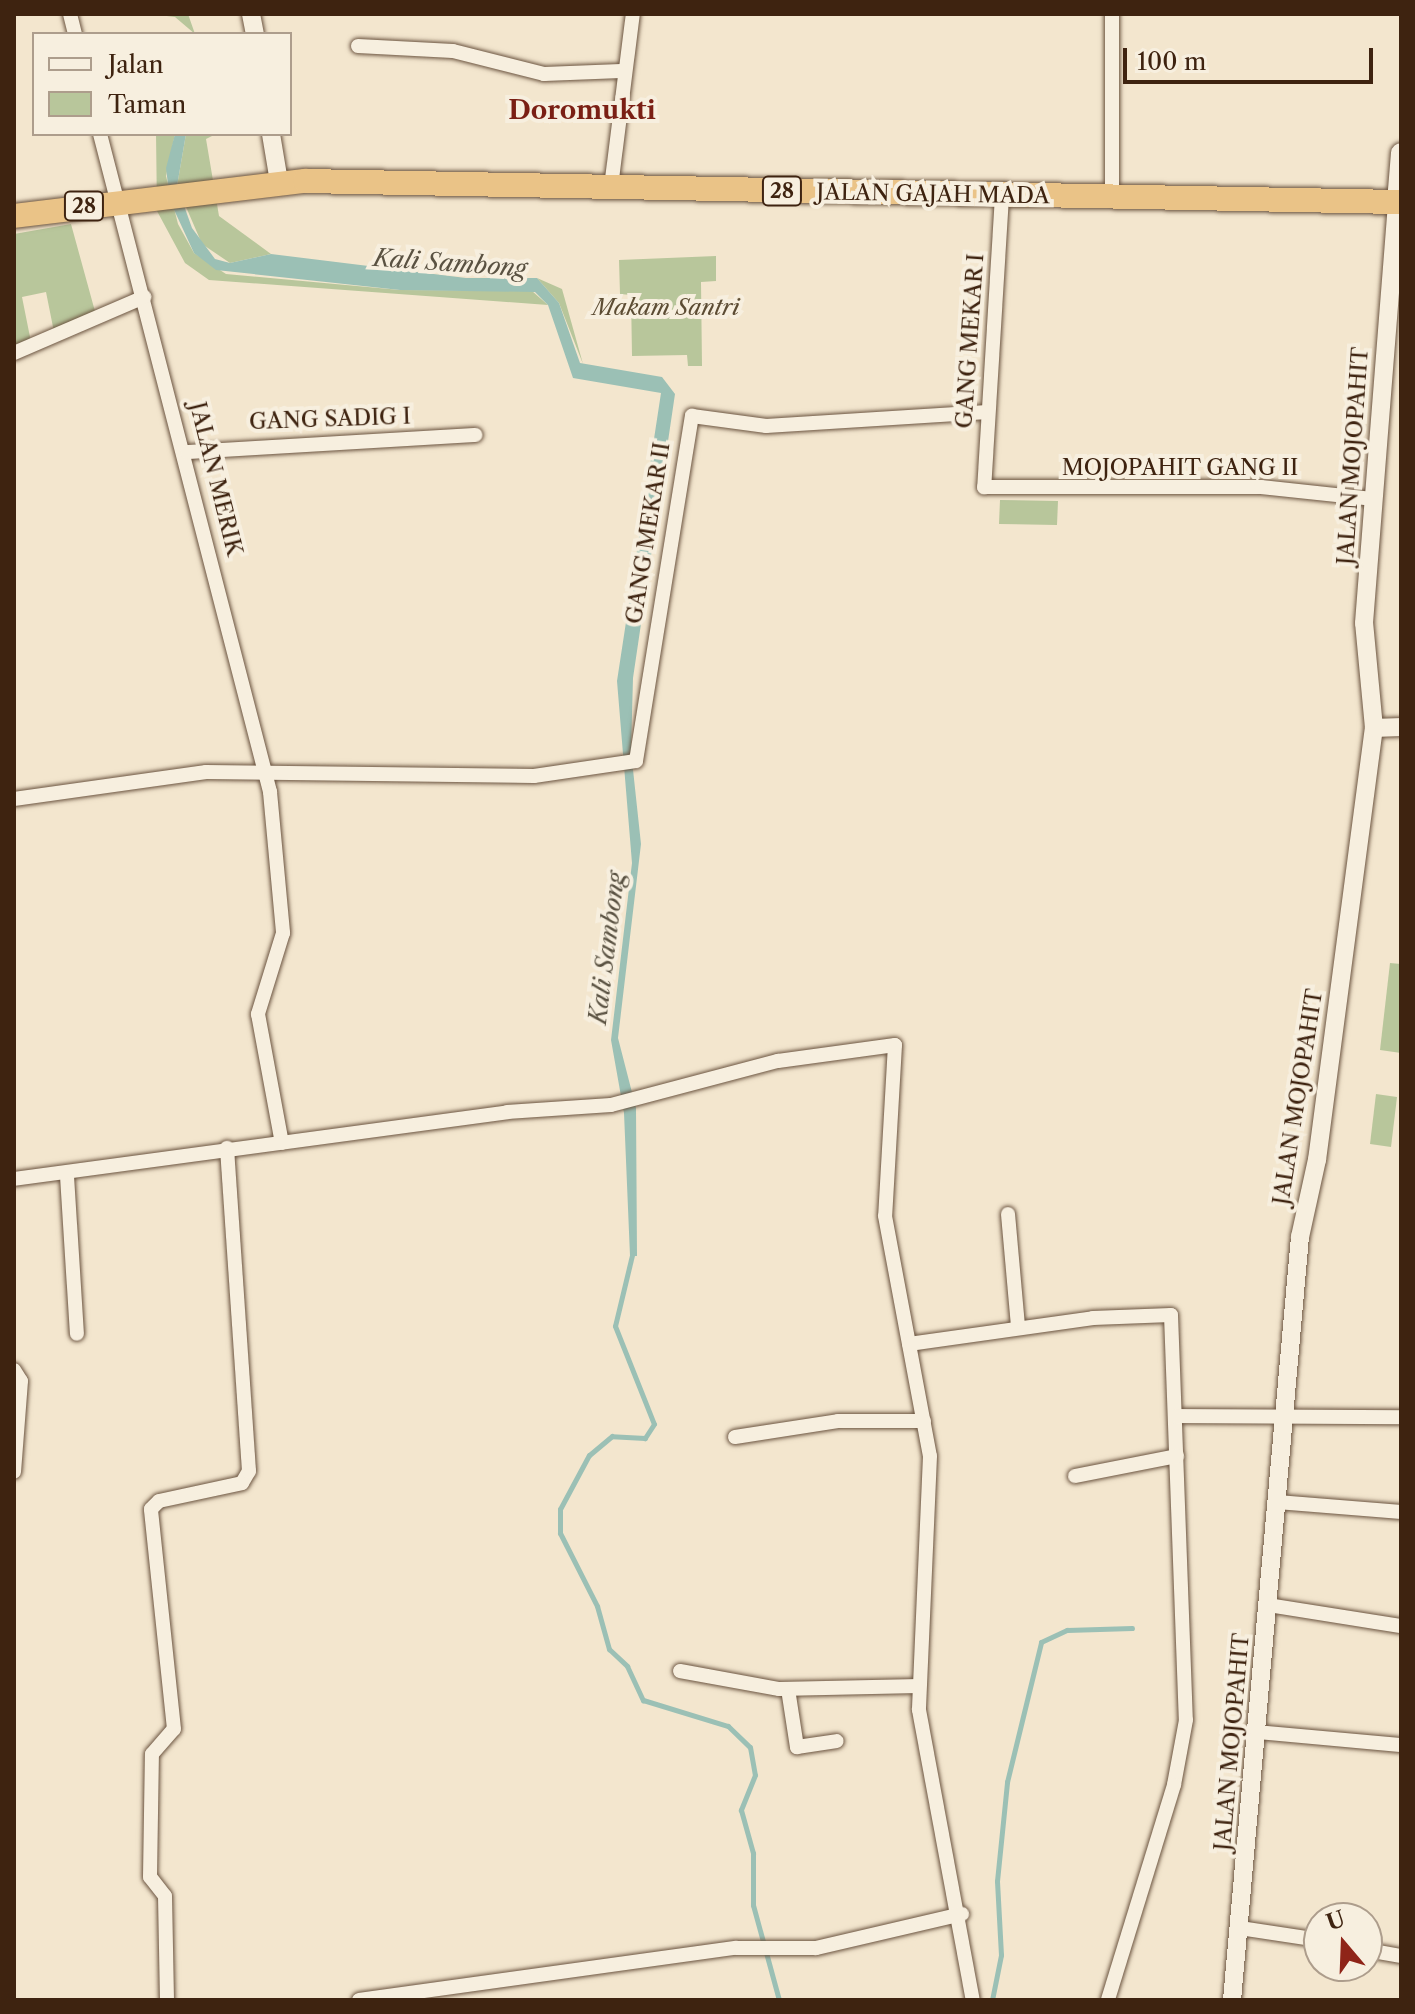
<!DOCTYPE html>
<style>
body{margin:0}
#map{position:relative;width:1415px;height:2014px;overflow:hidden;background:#f3e6ce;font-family:"Libre Caslon Text",serif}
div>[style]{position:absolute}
.green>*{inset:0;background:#b8c69b}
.water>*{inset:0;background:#9bc0b5}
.stream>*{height:5px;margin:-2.5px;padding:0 2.5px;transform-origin:2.5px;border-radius:2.5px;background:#9bc0b5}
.roads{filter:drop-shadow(0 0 2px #6b5440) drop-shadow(0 0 2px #6b5440)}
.minor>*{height:14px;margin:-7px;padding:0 7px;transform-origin:7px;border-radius:7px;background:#f7efdf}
.tertiary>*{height:18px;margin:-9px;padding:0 9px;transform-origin:9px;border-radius:9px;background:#f7efdf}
.secondary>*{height:20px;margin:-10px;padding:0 10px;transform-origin:10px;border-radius:10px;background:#f7efdf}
.trunk>*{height:24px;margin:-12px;padding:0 12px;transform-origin:12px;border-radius:12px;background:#eac387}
span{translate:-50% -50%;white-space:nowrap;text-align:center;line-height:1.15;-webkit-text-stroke:8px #f7efdf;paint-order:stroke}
.shield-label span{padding:2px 6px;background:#f7efdf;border:2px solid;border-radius:6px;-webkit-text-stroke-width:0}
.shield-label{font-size:20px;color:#3e2310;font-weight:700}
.street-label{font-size:22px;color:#3e2310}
.park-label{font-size:22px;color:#5c4c33;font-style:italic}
.water-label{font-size:24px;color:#5a5242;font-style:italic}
.quarter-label{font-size:26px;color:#7a1f14;font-weight:700}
.frame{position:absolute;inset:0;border:16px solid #3e2310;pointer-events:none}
.legend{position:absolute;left:32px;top:32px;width:260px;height:104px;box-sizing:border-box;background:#f7efdf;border:2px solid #ad9d8c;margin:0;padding:10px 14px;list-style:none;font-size:24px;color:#3e2310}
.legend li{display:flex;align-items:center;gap:16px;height:40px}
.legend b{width:40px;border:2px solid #ad9d8c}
.north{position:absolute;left:1303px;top:1902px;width:80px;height:80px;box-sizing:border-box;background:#f7efdf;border:2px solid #ad9d8c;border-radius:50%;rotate:341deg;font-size:22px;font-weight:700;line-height:32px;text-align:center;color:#3e2310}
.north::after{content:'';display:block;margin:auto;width:28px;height:36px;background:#8f2418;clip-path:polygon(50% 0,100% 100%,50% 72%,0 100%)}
.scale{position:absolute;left:1123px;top:48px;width:250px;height:36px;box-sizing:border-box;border:4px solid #3e2310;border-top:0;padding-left:10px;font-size:24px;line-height:28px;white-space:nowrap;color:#3e2310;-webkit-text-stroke:6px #f7efdf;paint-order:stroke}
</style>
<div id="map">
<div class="green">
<div style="clip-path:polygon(150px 14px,188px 14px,195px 34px,175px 17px)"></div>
<div style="clip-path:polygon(156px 134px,175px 134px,166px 176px,178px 224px,194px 253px,226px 274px,400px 290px,532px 291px,548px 305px,209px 280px,185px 263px,157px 211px)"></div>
<div style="clip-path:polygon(186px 134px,216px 134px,206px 139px,219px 216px,271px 254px,230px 263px,202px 244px,177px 186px)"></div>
<div style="clip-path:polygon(71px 224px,96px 315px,54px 332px,46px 292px,22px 297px,31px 342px,14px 350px,14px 234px)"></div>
<div style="clip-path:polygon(716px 256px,716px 281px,701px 282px,702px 366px,688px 366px,687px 355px,632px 356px,631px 295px,620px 294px,619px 260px)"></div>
<div style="clip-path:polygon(537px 278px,562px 289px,583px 364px,559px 303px)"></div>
<div style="clip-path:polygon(1000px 500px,1058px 501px,1057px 525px,999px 524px)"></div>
<div style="clip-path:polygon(1390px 963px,1401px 964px,1401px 1053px,1380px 1050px)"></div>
<div style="clip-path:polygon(1376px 1094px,1397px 1097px,1391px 1147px,1370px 1144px)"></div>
</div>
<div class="water">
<div style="clip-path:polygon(175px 134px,186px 134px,177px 186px,192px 228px,215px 259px,230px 263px,271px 254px,466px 278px,537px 278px,559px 303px,580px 363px,662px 377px,675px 394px,633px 678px,631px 751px,641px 844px,618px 1038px,636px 1108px,637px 1256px,630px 1256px,624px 1113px,611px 1040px,632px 863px,617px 681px,661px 393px,573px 378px,548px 305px,535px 292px,400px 290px,216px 270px,194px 253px,170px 201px,166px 168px)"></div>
</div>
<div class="stream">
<div style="left:633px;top:1251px;width:77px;rotate:103.5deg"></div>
<div style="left:615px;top:1326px;width:105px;rotate:68.3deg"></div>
<div style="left:654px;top:1424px;width:17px;rotate:123deg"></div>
<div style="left:645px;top:1438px;width:33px;rotate:-177deg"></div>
<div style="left:612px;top:1436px;width:30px;rotate:140deg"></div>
<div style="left:589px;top:1455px;width:61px;rotate:118.2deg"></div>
<div style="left:560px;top:1509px;width:24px;rotate:90deg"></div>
<div style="left:560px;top:1533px;width:82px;rotate:63.1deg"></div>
<div style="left:597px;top:1606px;width:45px;rotate:74.4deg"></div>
<div style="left:609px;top:1649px;width:25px;rotate:43deg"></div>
<div style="left:627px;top:1666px;width:38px;rotate:65deg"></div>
<div style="left:643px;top:1700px;width:89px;rotate:17deg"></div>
<div style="left:728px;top:1726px;width:30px;rotate:44deg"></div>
<div style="left:750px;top:1747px;width:28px;rotate:80deg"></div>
<div style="left:755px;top:1775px;width:38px;rotate:112deg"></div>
<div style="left:741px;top:1810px;width:45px;rotate:74.4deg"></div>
<div style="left:753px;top:1853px;width:52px;rotate:90deg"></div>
<div style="left:753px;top:1905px;width:98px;rotate:74.7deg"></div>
<div style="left:992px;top:2000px;width:46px;rotate:-78.7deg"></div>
<div style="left:1001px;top:1955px;width:74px;rotate:-93.1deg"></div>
<div style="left:997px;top:1881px;width:100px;rotate:-84.2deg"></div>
<div style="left:1007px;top:1782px;width:144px;rotate:-76.3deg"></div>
<div style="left:1041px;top:1642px;width:29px;rotate:-25deg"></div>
<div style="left:1067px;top:1630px;width:65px;rotate:-1.8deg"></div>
</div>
<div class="roads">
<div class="minor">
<div style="left:70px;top:14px;width:21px;rotate:76deg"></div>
<div style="left:1112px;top:14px;width:184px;rotate:90deg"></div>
<div style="left:358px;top:46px;width:95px;rotate:3deg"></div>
<div style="left:453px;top:51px;width:94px;rotate:14.2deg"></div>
<div style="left:544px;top:74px;width:77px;rotate:-2.2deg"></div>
<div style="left:100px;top:134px;width:680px;rotate:75.51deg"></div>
<div style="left:270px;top:792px;width:142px;rotate:84.7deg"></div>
<div style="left:283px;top:933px;width:85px;rotate:107.2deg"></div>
<div style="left:258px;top:1014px;width:131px;rotate:79.5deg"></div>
<div style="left:611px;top:187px;width:174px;rotate:-82.8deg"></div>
<div style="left:1002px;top:196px;width:292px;rotate:93.5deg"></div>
<div style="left:984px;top:487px;width:277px"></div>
<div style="left:1261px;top:487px;width:114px;rotate:6.1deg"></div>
<div style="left:14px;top:353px;width:142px;rotate:-23.3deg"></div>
<div style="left:187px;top:452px;width:289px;rotate:-3.4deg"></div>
<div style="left:14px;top:799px;width:194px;rotate:-8deg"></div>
<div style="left:206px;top:772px;width:328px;rotate:0.7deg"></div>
<div style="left:534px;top:776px;width:103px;rotate:-8.4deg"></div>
<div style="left:636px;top:761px;width:350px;rotate:-80.8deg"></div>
<div style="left:692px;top:416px;width:75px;rotate:7.7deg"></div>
<div style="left:766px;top:426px;width:222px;rotate:-3.6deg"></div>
<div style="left:67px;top:1176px;width:158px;rotate:86.4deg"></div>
<div style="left:14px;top:1179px;width:498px;rotate:-7.7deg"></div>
<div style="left:507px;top:1112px;width:104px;rotate:-3.9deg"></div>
<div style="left:611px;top:1105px;width:173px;rotate:-14.8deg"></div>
<div style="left:778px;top:1061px;width:118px;rotate:-7.8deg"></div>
<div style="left:895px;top:1045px;width:171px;rotate:93.3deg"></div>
<div style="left:885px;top:1216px;width:244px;rotate:79.4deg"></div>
<div style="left:930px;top:1456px;width:254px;rotate:92.5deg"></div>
<div style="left:919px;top:1710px;width:295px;rotate:79.5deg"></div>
<div style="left:1008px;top:1214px;width:113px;rotate:84.9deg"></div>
<div style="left:909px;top:1344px;width:186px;rotate:-8deg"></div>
<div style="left:1093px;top:1318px;width:78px;rotate:-2.2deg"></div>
<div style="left:1171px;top:1315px;width:405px;rotate:87.9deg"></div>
<div style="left:1186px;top:1720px;width:66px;rotate:100.5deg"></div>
<div style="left:1174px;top:1785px;width:225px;rotate:107.1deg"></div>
<div style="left:14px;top:1370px;width:13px;rotate:58deg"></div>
<div style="left:21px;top:1381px;width:91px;rotate:94.4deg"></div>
<div style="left:1176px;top:1416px;width:225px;rotate:0.3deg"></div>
<div style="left:735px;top:1437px;width:104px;rotate:-8.8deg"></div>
<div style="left:838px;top:1421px;width:86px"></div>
<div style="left:1075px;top:1476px;width:104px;rotate:-11.1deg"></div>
<div style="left:1278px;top:1502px;width:123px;rotate:4.6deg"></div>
<div style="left:1268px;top:1605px;width:135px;rotate:9deg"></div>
<div style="left:680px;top:1671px;width:101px;rotate:10.3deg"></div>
<div style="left:779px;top:1689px;width:140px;rotate:-1.2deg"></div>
<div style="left:788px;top:1689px;width:59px;rotate:81.2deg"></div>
<div style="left:797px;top:1747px;width:40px;rotate:-8.5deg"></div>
<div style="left:1257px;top:1732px;width:145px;rotate:5.2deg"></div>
<div style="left:1240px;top:1928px;width:80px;rotate:8.6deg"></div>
<div style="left:1367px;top:1950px;width:35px;rotate:10deg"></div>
<div style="left:167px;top:2000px;width:104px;rotate:-91.1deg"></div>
<div style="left:165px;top:1896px;width:24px;rotate:-128deg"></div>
<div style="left:150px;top:1877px;width:123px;rotate:-89.1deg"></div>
<div style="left:152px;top:1754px;width:33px;rotate:-49deg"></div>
<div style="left:174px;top:1729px;width:221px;rotate:-96deg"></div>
<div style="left:151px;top:1509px;width:11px;rotate:-45deg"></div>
<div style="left:159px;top:1501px;width:85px;rotate:-12.2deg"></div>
<div style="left:242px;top:1483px;width:14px;rotate:-60deg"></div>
<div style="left:249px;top:1471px;width:324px;rotate:-93.9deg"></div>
<div style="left:359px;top:2000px;width:381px;rotate:-7.9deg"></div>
<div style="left:736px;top:1948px;width:80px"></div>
<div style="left:816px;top:1948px;width:150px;rotate:-13.1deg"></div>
</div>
<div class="tertiary">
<div style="left:251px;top:14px;width:20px;rotate:79deg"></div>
<div style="left:271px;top:134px;width:49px;rotate:80.5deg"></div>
<div style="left:1374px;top:728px;width:27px;rotate:-2deg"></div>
<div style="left:1232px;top:2000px;width:766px;rotate:-84.91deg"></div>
<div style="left:1300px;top:1237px;width:79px;rotate:-77.6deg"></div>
<div style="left:1317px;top:1160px;width:436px;rotate:-82.5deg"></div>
<div style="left:1374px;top:728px;width:105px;rotate:-95.4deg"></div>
<div style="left:1364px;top:623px;width:422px;rotate:-85.5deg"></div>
</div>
<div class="secondary">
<div style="left:1397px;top:202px;width:49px;rotate:-85.3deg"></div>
</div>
<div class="trunk">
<div style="left:14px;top:216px;width:293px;rotate:-6.9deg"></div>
<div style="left:305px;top:181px;width:1096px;rotate:1.1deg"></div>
</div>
</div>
<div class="shield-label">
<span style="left:782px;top:191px">28</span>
<span style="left:84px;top:206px">28</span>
</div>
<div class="street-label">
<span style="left:933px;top:194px;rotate:1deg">JALAN GAJAH MADA</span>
<span style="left:970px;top:341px;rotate:-86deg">GANG MEKAR I</span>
<span style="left:330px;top:419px;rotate:-2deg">GANG SADIG I</span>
<span style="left:1353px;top:456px;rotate:-86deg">JALAN MOJOPAHIT</span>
<span style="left:1180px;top:468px">MOJOPAHIT GANG II</span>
<span style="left:216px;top:479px;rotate:76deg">JALAN MERIK</span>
<span style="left:648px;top:533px;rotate:-81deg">GANG MEKAR II</span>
<span style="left:1298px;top:1097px;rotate:-81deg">JALAN MOJOPAHIT</span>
<span style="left:1232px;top:1742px;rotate:-85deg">JALAN MOJOPAHIT</span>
</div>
<div class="park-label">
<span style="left:666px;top:308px">Makam Santri</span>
</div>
<div class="water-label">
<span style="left:450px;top:263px;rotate:4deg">Kali Sambong</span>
<span style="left:607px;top:948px;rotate:-83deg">Kali Sambong</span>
</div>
<div class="quarter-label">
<span style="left:582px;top:111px">Doromukti</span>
</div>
<div class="frame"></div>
<ul class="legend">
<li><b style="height:10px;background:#f7efdf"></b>Jalan</li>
<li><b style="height:22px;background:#b8c69b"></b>Taman</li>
</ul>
<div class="north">U</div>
<div class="scale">100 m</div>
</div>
